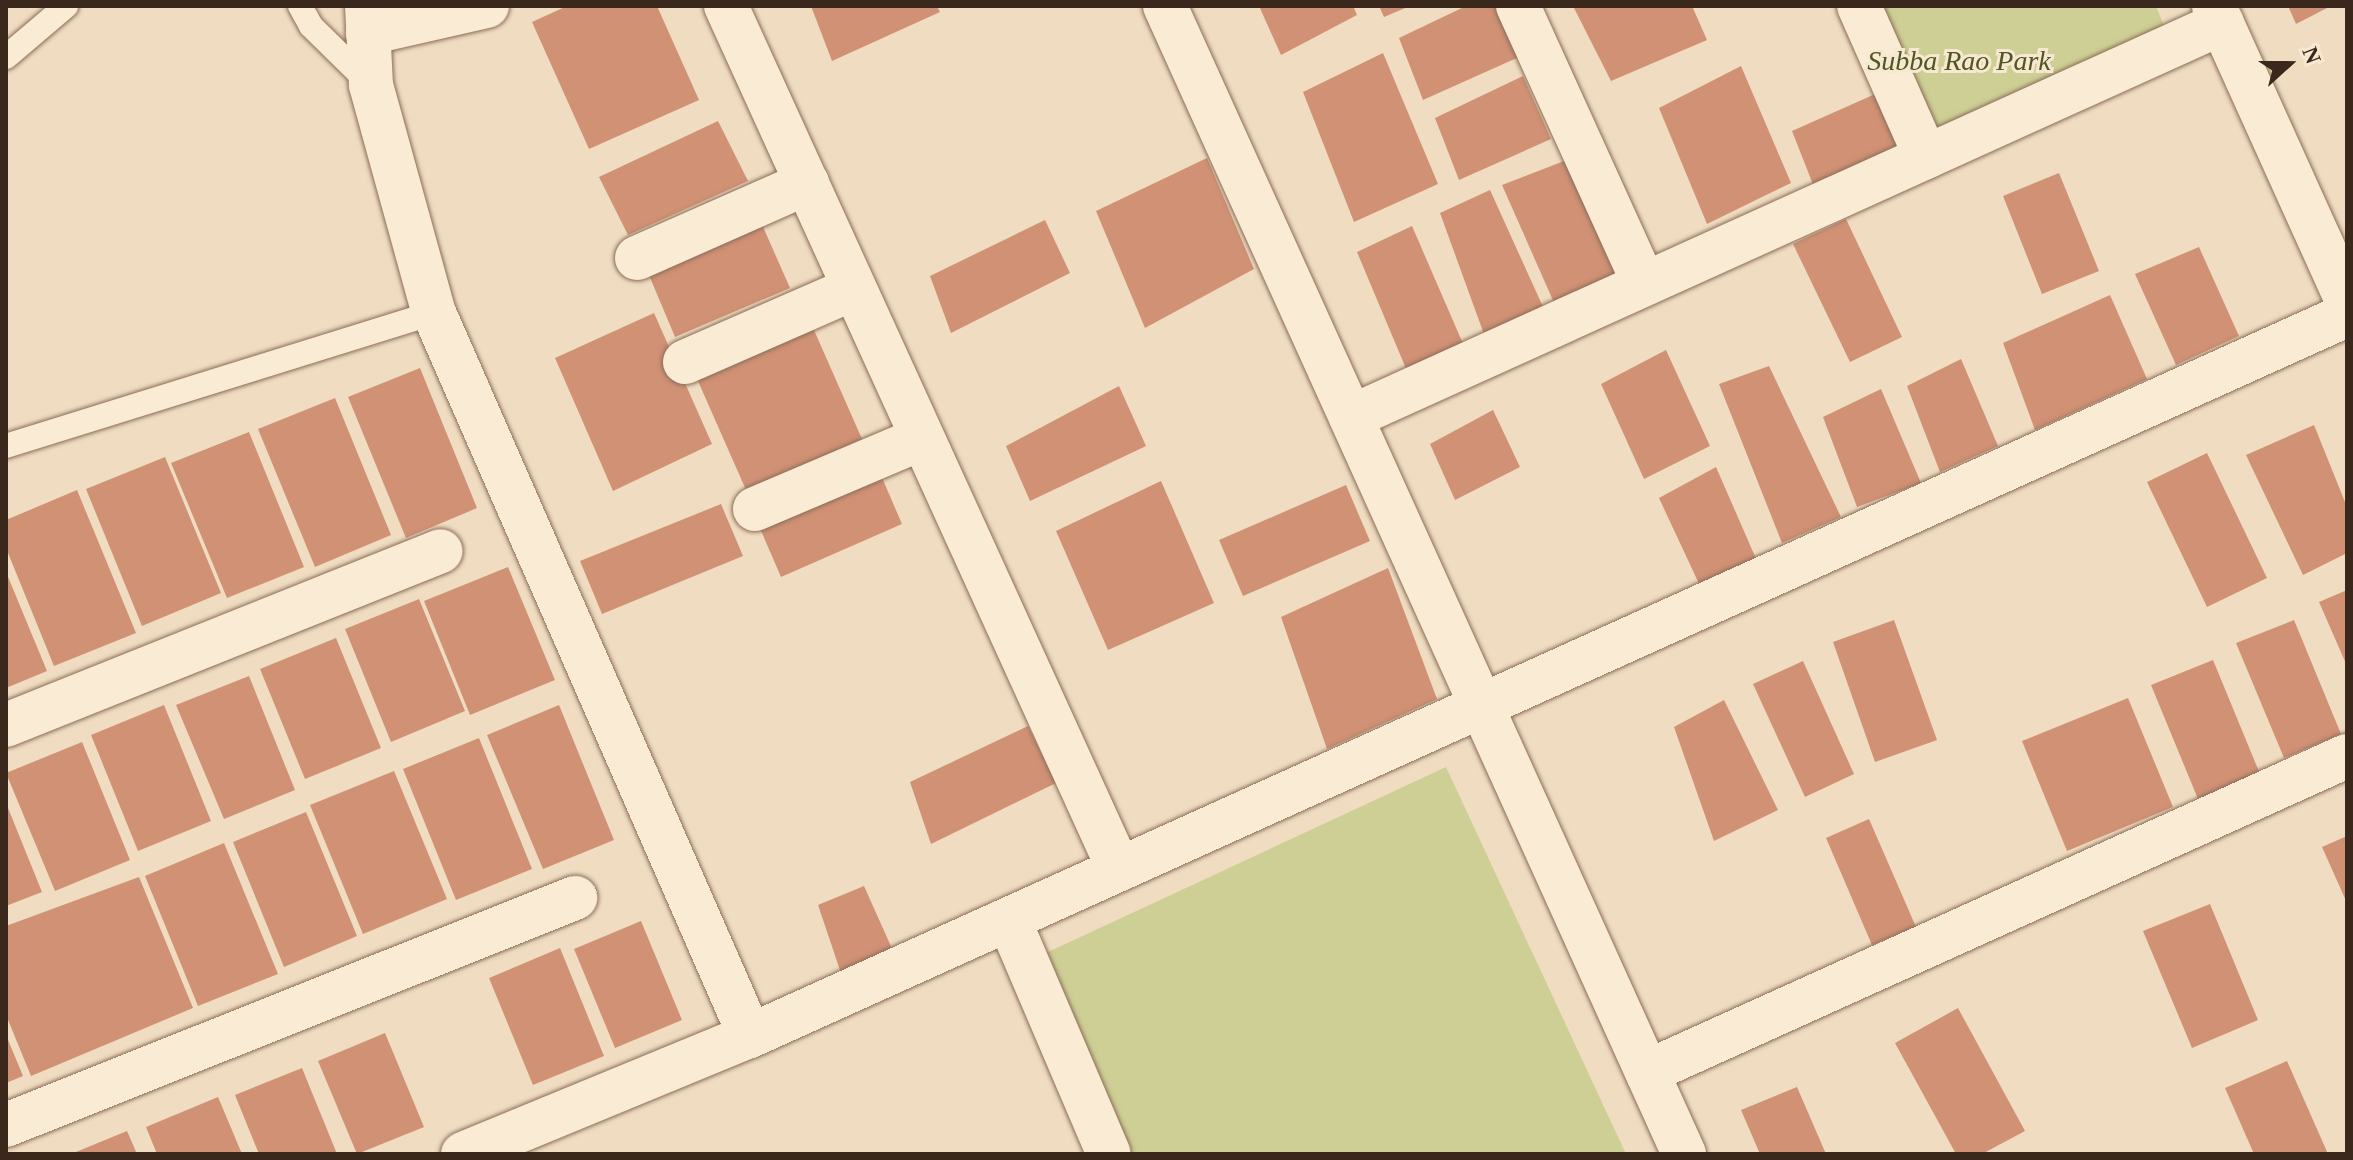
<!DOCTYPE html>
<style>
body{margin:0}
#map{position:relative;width:2353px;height:1160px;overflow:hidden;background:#f0ddc1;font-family:Georgia,serif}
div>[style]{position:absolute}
.green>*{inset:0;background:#cecf95}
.building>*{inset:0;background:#d09175}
.roads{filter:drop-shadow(0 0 2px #8b6d58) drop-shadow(0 0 2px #8b6d58)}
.service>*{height:24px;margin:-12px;padding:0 12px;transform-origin:12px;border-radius:12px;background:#faebd5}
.minor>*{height:44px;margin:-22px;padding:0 22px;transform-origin:22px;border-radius:22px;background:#faebd5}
span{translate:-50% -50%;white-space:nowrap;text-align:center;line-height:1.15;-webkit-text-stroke:6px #f7e8d1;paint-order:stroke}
.park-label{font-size:28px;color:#505722;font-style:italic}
.frame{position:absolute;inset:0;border:8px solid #3a281d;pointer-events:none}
.north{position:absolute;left:2249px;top:24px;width:80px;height:80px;-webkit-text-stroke:6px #f7e8d1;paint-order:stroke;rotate:69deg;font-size:22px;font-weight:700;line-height:32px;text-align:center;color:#3a281d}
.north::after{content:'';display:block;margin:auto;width:28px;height:36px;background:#3a281d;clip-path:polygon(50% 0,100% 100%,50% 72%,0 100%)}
</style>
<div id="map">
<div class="green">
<div style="clip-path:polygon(1874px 6px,2156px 6px,2164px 26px,1932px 132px)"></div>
<div style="clip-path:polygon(1446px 767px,1626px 1154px,1124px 1154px,1033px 959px)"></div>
</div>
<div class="building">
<div style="clip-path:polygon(567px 6px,657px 6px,699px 100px,589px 149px,532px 22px)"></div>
<div style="clip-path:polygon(811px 6px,937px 6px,940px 12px,832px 61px)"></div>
<div style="clip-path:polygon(1259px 6px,1353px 6px,1357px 15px,1281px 55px)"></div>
<div style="clip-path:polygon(1379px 6px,1410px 6px,1384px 17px)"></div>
<div style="clip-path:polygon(1466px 6px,1497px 6px,1519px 57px,1423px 100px,1399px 38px)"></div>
<div style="clip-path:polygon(1578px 6px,1692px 6px,1707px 40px,1611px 81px,1574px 8px)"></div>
<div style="clip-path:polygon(2288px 6px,2331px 6px,2296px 24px)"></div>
<div style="clip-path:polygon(1383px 53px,1438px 184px,1354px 222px,1303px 92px)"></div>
<div style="clip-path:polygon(1741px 66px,1791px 183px,1707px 224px,1659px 108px)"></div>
<div style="clip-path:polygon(1523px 76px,1551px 139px,1459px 180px,1435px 118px)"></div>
<div style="clip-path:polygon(1882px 91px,1907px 149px,1816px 192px,1792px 131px)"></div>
<div style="clip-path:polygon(718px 121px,748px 181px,628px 235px,599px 177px)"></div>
<div style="clip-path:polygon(1207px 158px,1254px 269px,1145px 328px,1096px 211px)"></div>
<div style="clip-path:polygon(1572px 158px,1623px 272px,1555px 305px,1502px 185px)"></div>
<div style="clip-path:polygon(2059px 173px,2099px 271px,2042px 294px,2003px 196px)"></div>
<div style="clip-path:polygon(1490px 190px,1544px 309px,1485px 337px,1440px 213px)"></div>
<div style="clip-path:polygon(1846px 219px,1902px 337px,1850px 362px,1793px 244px)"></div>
<div style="clip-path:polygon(760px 220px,790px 288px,675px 337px,646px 268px)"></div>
<div style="clip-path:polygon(1045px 220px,1070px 273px,951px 333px,930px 276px)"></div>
<div style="clip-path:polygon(1412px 226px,1464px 346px,1407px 371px,1357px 252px)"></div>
<div style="clip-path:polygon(2199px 247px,2239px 336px,2176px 365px,2135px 274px)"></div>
<div style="clip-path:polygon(2110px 295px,2147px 379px,2035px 430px,2003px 343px)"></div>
<div style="clip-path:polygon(654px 313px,712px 444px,613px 491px,555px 358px)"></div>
<div style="clip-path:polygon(810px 321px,862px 439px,746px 490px,694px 372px)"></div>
<div style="clip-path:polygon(1666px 350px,1710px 446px,1644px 479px,1601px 384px)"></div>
<div style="clip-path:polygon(1961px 359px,1998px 446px,1940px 472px,1907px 386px)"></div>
<div style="clip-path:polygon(1769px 366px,1841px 517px,1782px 543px,1719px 384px)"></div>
<div style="clip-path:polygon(420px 368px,477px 508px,406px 538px,348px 397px)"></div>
<div style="clip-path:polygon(1119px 386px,1146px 446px,1030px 501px,1006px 446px)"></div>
<div style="clip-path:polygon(1881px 389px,1921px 483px,1857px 507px,1823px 417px)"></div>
<div style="clip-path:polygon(335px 398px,391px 535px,315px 567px,258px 429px)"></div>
<div style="clip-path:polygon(1493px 410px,1520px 467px,1455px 500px,1430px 444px)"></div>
<div style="clip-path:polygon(2314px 425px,2347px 507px,2347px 553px,2303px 575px,2246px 455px)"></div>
<div style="clip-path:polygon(249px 432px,304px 567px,227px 598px,171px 463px)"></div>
<div style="clip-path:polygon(2207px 453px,2267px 578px,2207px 607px,2147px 482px)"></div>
<div style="clip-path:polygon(165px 457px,221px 593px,142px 626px,86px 489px)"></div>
<div style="clip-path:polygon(877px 466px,902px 524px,781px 577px,756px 519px)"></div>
<div style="clip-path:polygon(1716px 467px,1757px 561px,1701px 588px,1659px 498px)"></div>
<div style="clip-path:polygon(1161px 481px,1214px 603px,1108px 650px,1056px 531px)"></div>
<div style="clip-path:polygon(1346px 485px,1370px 541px,1243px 596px,1219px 540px)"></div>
<div style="clip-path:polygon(77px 490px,136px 633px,54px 666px,6px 548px,6px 520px)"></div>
<div style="clip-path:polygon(721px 504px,743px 556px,602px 614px,580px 561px)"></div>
<div style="clip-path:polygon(508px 567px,555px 680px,470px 715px,424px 601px)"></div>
<div style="clip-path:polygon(1388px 568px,1437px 699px,1327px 749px,1281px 617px)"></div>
<div style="clip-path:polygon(6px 572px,47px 671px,6px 688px)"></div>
<div style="clip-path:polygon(2347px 590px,2347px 666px,2319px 602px)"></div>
<div style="clip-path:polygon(419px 599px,465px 711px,391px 742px,345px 629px)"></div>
<div style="clip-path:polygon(1894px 620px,1937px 740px,1875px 762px,1833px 642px)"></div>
<div style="clip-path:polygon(2294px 620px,2341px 734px,2284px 758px,2236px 643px)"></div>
<div style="clip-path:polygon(336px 638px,381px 748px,305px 779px,260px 669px)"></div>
<div style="clip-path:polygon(2213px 660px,2260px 774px,2198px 799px,2151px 685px)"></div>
<div style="clip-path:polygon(1803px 661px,1854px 774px,1805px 797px,1753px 684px)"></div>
<div style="clip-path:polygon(249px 676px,295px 790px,224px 819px,176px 705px)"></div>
<div style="clip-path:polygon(2128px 698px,2173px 807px,2067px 851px,2022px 741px)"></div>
<div style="clip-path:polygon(1724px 700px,1778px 810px,1714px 841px,1674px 727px)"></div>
<div style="clip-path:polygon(164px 705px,211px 821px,138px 851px,91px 735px)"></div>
<div style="clip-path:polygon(559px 705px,614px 840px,543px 869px,487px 735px)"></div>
<div style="clip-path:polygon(1028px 726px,1056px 783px,931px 844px,910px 782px)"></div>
<div style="clip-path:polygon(479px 738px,532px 869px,456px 900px,403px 769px)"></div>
<div style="clip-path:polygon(82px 742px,130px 860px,55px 891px,6px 773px)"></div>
<div style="clip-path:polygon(394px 771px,447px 899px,363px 934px,310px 805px)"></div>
<div style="clip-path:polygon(6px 803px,42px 892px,6px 906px)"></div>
<div style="clip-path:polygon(306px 812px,357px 936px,284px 967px,233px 842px)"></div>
<div style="clip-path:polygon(1869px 819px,1916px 927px,1872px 945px,1826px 838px)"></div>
<div style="clip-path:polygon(2347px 836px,2347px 903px,2322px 847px)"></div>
<div style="clip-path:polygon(224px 843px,278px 974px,198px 1006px,145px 876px)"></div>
<div style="clip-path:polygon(139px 877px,193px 1008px,31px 1076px,6px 1015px,6px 926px)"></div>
<div style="clip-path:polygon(864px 886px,898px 962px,845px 985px,818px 905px)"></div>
<div style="clip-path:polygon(2210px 904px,2258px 1020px,2192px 1048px,2143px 931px)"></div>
<div style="clip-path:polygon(641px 921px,682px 1020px,615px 1048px,574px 949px)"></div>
<div style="clip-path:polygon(560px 948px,604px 1056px,533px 1085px,489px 978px)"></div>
<div style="clip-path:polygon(1958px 1008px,2025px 1131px,1982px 1154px,1956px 1154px,1895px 1043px)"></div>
<div style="clip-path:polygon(385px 1033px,424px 1127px,357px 1154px,318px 1061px)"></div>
<div style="clip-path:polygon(6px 1035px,23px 1076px,6px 1083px)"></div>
<div style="clip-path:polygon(2287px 1061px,2328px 1154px,2254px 1154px,2225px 1088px)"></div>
<div style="clip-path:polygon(302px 1068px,337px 1154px,259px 1154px,235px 1095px)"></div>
<div style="clip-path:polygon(1797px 1087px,1826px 1154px,1760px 1154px,1741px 1110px)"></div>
<div style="clip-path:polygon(218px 1097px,242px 1154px,157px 1154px,146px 1127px)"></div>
<div style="clip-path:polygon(127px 1131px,137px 1154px,71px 1154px)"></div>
</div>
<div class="roads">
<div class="service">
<div style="left:300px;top:6px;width:23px;rotate:61deg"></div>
<div style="left:311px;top:26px;width:81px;rotate:44.5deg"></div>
<div style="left:6px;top:57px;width:79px;rotate:-40.4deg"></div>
<div style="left:6px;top:446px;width:448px;rotate:-17.3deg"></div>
</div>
<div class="minor">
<div style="left:367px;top:6px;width:79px;rotate:87.1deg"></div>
<div style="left:371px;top:85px;width:237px;rotate:74.6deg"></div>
<div style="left:434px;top:313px;width:789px;rotate:66.39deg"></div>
<div style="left:726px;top:6px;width:948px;rotate:65.52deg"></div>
<div style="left:1165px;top:6px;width:1260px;rotate:65.67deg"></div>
<div style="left:1518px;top:6px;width:305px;rotate:65.6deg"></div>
<div style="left:1859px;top:6px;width:165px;rotate:66.1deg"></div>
<div style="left:2214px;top:6px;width:324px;rotate:65.7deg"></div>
<div style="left:368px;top:33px;width:122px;rotate:-12.8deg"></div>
<div style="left:637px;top:258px;width:186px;rotate:-23.8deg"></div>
<div style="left:685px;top:362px;width:184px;rotate:-23.6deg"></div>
<div style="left:1351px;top:417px;width:956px;rotate:-24.34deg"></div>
<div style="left:755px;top:509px;width:181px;rotate:-23deg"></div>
<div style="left:6px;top:725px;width:468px;rotate:-21.8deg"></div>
<div style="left:1009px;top:920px;width:254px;rotate:66.9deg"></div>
<div style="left:1647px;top:1072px;width:768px;rotate:-24.3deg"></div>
<div style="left:6px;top:1125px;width:613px;rotate:-21.75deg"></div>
<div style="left:463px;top:1154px;width:310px;rotate:-22.4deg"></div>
<div style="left:750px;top:1036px;width:1752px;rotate:-24.3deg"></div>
</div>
</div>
<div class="park-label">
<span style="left:1959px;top:61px">Subba Rao Park</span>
</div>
<div class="frame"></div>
<div class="north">N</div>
</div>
